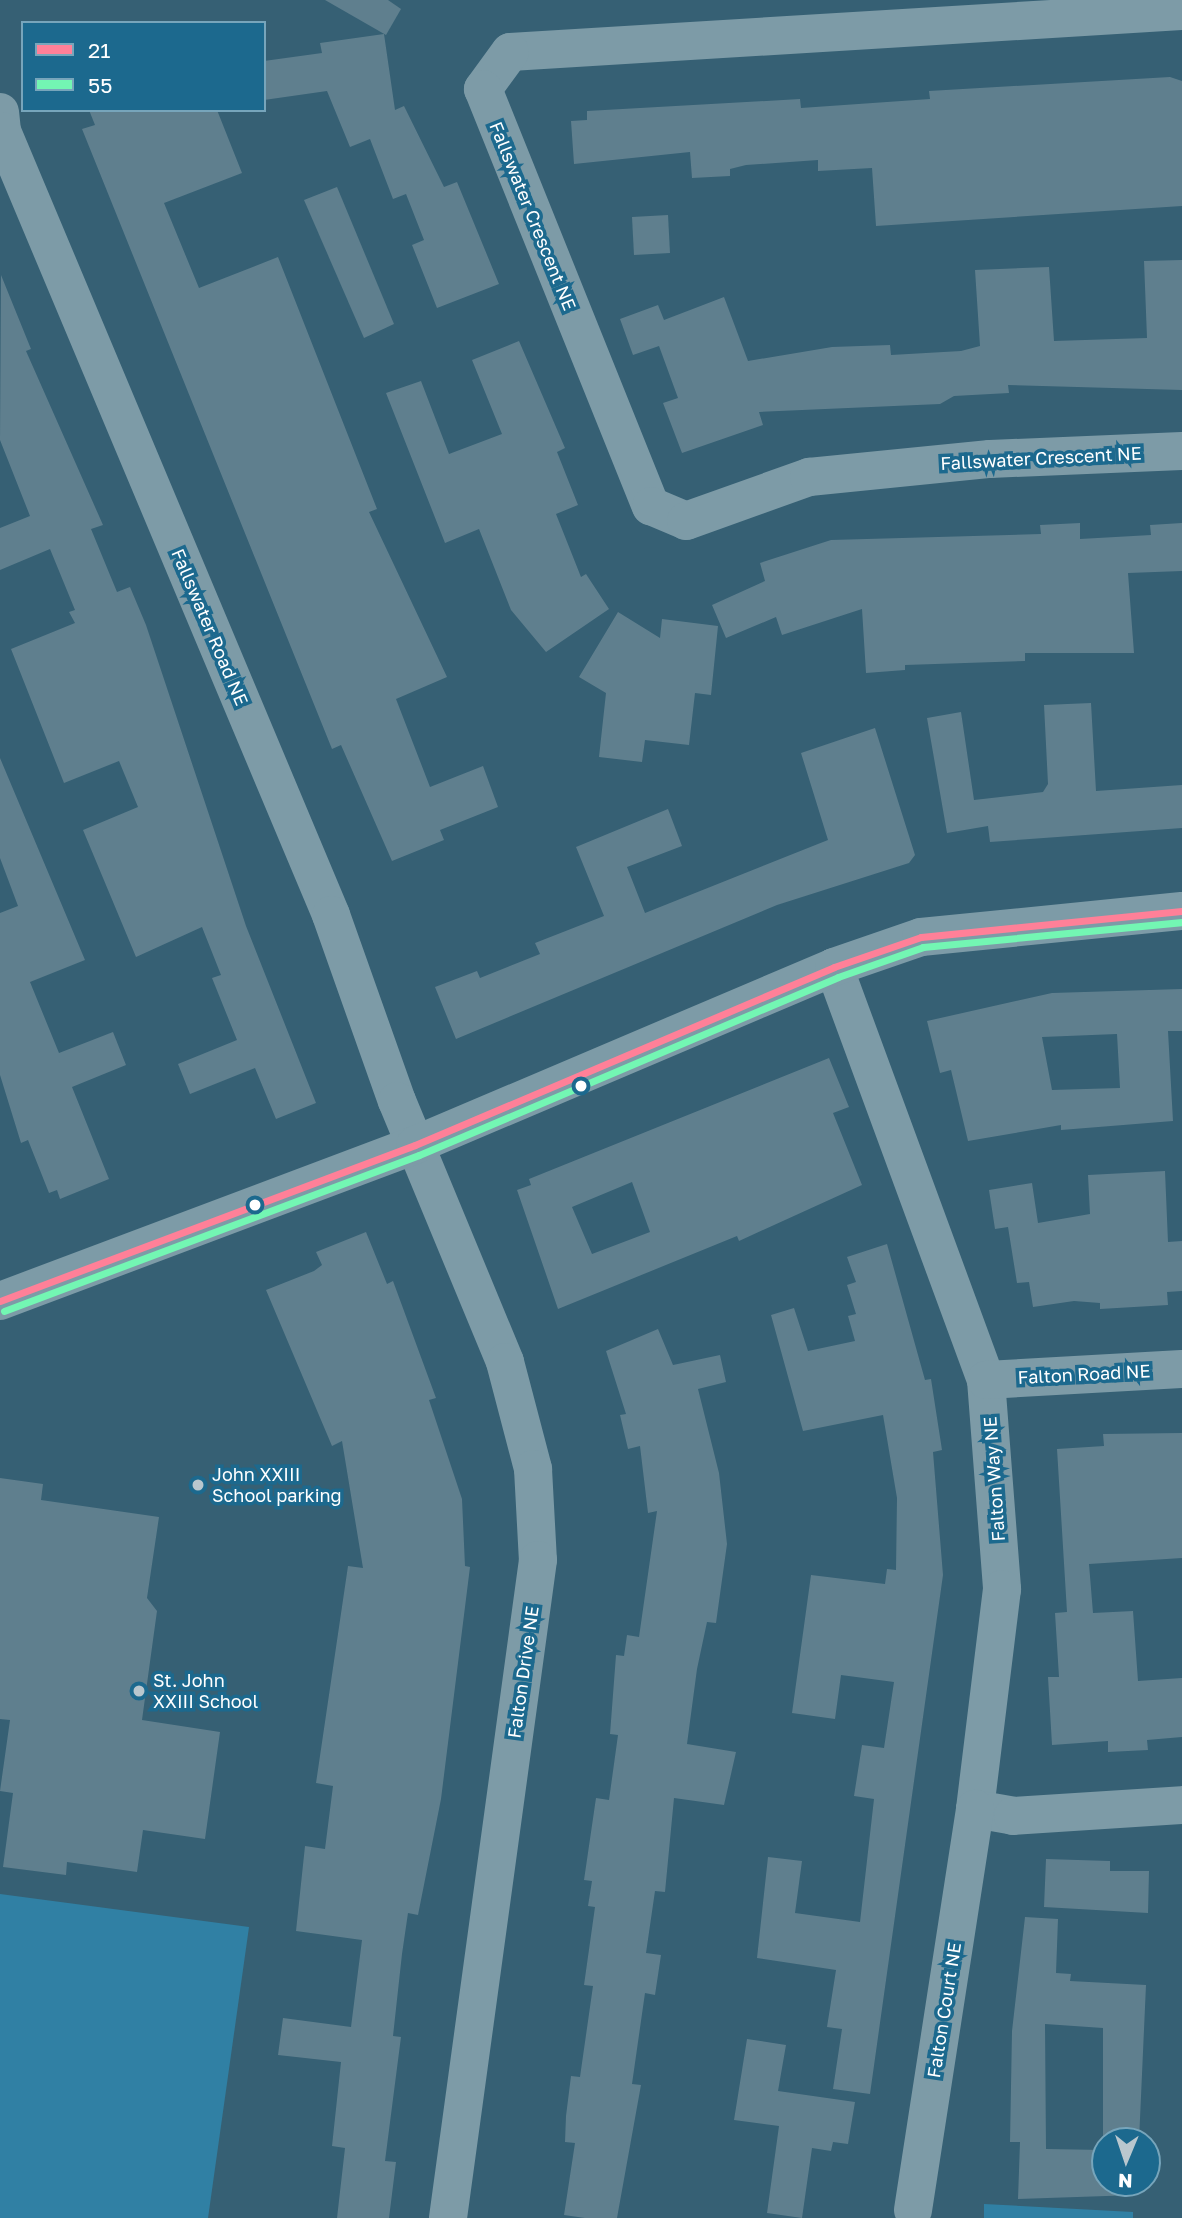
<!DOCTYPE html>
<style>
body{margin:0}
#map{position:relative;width:1182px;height:2218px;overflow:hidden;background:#366074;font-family:"Golos Text",sans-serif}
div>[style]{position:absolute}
.green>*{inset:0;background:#3080a4}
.building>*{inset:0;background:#5f7f8e}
.minor>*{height:38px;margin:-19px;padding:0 19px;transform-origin:19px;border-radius:19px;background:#7d9ba7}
.bus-1>*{height:7px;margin:-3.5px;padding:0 3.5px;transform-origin:3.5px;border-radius:3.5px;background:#ff8098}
.bus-2>*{height:7px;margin:-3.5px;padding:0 3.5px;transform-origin:3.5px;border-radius:3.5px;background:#73f6b3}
.dots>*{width:19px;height:19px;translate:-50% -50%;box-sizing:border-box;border:4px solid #1c698e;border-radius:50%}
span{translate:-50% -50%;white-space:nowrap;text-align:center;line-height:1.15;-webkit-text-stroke:7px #1c698e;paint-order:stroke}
.street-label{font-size:18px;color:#fff}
.poi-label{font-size:18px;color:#fff}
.left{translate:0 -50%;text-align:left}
.legend{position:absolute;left:21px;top:21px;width:245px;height:91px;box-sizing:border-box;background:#1c698e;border:2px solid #77a5bb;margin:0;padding:9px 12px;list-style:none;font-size:21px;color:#fff}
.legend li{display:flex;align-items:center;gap:14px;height:35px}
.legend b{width:35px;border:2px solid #77a5bb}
.north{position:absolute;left:1091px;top:2127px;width:70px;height:70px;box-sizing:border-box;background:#1c698e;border:2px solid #77a5bb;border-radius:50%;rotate:182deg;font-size:19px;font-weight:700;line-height:28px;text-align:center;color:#fff}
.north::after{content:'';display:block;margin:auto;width:24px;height:32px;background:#b9c7ce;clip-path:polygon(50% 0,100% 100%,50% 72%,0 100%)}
</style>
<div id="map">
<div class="green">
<div style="clip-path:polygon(0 1894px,249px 1927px,208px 2218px,0 2218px)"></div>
<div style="clip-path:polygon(984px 2204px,1133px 2212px,1133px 2218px,984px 2218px)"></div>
</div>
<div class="building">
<div style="clip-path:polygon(325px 0,388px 0,401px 9px,386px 35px)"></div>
<div style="clip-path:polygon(384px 34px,395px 110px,404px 106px,444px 187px,457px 182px,499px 284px,437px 308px,412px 245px,424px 240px,406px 194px,393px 199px,370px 139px,350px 147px,327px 91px,264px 100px,264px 61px,322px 53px,320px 43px)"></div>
<div style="clip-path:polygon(1170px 77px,1182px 81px,1182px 206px,876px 226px,872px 168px,818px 171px,818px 160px,746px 165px,730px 169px,730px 176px,692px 178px,690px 152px,574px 164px,571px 121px,587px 120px,587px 111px,800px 99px,801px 108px,930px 99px,929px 91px)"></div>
<div style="clip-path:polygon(89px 110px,217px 110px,242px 173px,164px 203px,199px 288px,278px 257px,377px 509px,369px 512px,447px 677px,396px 699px,430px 787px,483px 766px,498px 807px,440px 830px,444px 840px,392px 861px,341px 745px,332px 749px,82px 129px,95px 125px)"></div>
<div style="clip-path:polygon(337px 187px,394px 324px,364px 338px,304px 200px)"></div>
<div style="clip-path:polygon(668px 215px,670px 253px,634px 255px,632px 217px)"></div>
<div style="clip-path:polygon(1182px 260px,1182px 390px,1008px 385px,1009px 393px,954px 396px,940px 404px,759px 412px,763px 425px,682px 453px,663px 403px,678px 398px,659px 346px,633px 355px,620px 319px,658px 305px,664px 320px,724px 297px,748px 361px,832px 347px,890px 345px,891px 355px,961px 351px,980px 346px,975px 270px,1049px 267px,1054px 341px,1147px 338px,1144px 261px)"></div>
<div style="clip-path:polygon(1px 275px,31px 349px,26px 351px,103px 525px,91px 529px,117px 592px,130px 587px,146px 625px,246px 926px,316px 1103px,276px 1119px,255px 1068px,190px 1094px,178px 1064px,237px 1040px,212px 978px,221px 975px,202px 927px,136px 957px,83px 830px,138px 807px,119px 761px,64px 783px,11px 649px,75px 623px,69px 612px,75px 610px,50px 549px,0 570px,0 528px,30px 516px,0 440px)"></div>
<div style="clip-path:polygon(519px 341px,565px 448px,557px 452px,578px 505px,556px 514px,581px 577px,586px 574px,609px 609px,546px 652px,511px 610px,479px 529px,445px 543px,386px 393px,421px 381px,449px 454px,502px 434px,472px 360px)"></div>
<div style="clip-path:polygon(1080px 523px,1080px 539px,1151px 535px,1150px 525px,1182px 523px,1182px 571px,1128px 573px,1134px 653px,1025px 653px,1025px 661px,905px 665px,905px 670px,866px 673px,862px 609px,782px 635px,776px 617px,726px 638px,712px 605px,765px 581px,760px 563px,831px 540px,1041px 534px,1040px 525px)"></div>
<div style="clip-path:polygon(618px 612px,660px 638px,662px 619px,718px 626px,711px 695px,695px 693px,689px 745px,645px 740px,642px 762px,599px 757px,606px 693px,579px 677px)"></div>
<div style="clip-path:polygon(1091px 703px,1096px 791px,1182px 785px,1182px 828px,990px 842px,988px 826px,947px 833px,927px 718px,961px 712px,974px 800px,1043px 792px,1048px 784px,1044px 705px)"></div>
<div style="clip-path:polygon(875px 728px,915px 855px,909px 863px,777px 905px,456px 1039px,435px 987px,477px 971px,480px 978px,540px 954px,535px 943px,604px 916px,576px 847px,668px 809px,682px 846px,627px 867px,645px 913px,828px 840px,801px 753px)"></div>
<div style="clip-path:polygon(0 758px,85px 960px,30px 982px,59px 1053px,113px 1032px,126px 1065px,72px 1087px,109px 1179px,60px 1199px,57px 1190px,49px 1193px,28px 1140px,21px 1143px,0 1075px,0 913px,18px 906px,0 858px)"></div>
<div style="clip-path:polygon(evenodd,1182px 989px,1182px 1031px,1168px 1031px,1173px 1121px,1061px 1130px,1061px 1125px,968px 1141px,951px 1070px,940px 1073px,927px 1021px,1052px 993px,1182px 989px,1117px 1034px,1120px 1088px,1052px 1090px,1042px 1037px,1117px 1034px)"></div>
<div style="clip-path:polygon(evenodd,829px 1058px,849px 1107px,833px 1113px,862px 1185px,739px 1241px,737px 1236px,558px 1309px,517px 1190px,531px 1185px,529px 1179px,829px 1058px,632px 1182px,650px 1232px,592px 1254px,572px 1207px,632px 1182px)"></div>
<div style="clip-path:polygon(1165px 1171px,1168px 1242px,1182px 1241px,1182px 1291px,1167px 1292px,1168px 1305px,1100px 1309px,1100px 1303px,1074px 1301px,1033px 1307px,1029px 1282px,1017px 1283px,1008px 1227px,995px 1229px,989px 1190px,1032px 1183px,1038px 1223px,1090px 1214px,1088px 1175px)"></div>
<div style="clip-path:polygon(366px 1232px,387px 1284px,393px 1281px,436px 1398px,429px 1400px,462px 1499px,465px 1566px,470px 1567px,441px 1799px,418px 1915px,408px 1913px,402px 1954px,393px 2036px,401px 2037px,385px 2161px,396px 2162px,389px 2218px,337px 2218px,345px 2148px,332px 2146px,341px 2062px,278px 2055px,283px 2018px,351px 2027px,362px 1940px,296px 1931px,305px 1846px,325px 1849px,333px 1786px,316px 1783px,348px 1566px,363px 1568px,342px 1441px,332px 1446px,266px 1290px,314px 1271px,322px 1265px,316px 1252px)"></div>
<div style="clip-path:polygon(887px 1244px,925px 1380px,931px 1379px,942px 1450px,933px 1452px,943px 1575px,870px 2094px,833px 2089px,842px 2029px,827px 2027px,836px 1970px,757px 1958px,768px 1857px,802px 1861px,795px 1913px,860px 1922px,874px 1799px,854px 1796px,862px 1745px,884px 1748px,894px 1682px,841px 1675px,835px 1719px,792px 1713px,811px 1575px,885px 1584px,887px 1569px,896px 1570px,897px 1498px,883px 1415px,803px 1431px,771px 1315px,794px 1308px,808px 1351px,855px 1341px,848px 1316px,856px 1314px,847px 1285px,856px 1282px,847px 1257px)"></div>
<div style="clip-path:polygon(658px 1329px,673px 1365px,720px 1355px,726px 1382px,698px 1389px,719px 1473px,727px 1544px,716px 1623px,707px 1622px,697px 1669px,687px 1744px,736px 1752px,724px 1805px,674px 1798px,665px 1892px,655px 1891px,646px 1953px,661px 1955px,655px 1995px,645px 1993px,632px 2084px,641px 2085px,617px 2218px,585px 2218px,564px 2215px,575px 2143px,565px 2142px,566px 2116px,571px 2076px,580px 2077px,593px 1986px,584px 1985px,595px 1907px,588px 1906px,592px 1881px,584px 1880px,596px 1798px,609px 1800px,618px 1735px,610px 1734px,616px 1655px,624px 1656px,627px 1635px,639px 1637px,657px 1511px,648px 1513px,640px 1446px,628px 1449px,620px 1415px,626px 1414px,606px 1351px)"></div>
<div style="clip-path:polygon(1182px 1433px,1182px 1558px,1089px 1564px,1093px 1613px,1133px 1611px,1138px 1681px,1182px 1678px,1182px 1737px,1147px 1740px,1148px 1750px,1108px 1752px,1108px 1741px,1052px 1745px,1048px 1677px,1059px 1677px,1055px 1613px,1067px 1612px,1057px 1449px,1104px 1446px,1103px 1434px)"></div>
<div style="clip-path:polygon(0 1478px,43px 1484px,41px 1500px,159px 1517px,147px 1598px,157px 1611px,142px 1720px,220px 1732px,205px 1839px,143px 1830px,137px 1872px,67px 1862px,66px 1875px,3px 1867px,13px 1793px,0 1791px,10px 1720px,0 1719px)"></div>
<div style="clip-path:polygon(1046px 1859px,1110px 1861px,1110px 1871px,1149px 1871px,1148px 1913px,1044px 1907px)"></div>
<div style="clip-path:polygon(evenodd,1025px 1917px,1058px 1919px,1056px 1973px,1071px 1974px,1070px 1981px,1146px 1985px,1139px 2141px,1105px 2141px,1105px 2183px,1137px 2183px,1136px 2195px,1018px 2199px,1020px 2142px,1010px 2142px,1012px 2031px,1025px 1917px,1045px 2024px,1103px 2028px,1103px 2150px,1046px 2149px,1045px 2024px)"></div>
<div style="clip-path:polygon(747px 2039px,786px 2045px,778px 2091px,855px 2102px,848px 2144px,833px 2142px,831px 2151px,812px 2148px,802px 2218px,767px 2213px,779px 2126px,734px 2120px)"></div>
</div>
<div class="minor">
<div style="left:1182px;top:11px;width:673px;rotate:176.51deg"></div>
<div style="left:510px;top:52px;width:46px;rotate:126.1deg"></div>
<div style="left:483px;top:89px;width:450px;rotate:68.1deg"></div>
<div style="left:651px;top:506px;width:38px;rotate:23deg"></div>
<div style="left:686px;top:521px;width:131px;rotate:-19.7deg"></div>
<div style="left:809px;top:477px;width:182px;rotate:-5.7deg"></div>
<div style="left:990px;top:459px;width:192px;rotate:-2.4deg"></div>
<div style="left:0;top:112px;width:19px;rotate:84deg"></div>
<div style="left:2px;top:131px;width:850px;rotate:67.23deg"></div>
<div style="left:331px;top:915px;width:197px;rotate:70.5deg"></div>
<div style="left:397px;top:1101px;width:282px;rotate:67.5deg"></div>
<div style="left:505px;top:1362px;width:111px;rotate:75.3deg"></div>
<div style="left:533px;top:1469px;width:91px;rotate:86.9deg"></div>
<div style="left:538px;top:1560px;width:664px;rotate:97.79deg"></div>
<div style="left:834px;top:967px;width:440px;rotate:69.8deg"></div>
<div style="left:986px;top:1380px;width:210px;rotate:85.6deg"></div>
<div style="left:1002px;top:1589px;width:222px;rotate:97deg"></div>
<div style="left:975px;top:1809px;width:39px;rotate:10deg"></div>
<div style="left:1013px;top:1816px;width:169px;rotate:-3.7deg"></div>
<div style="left:0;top:1301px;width:443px;rotate:-20.6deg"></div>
<div style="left:415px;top:1145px;width:455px;rotate:-23deg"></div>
<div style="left:834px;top:967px;width:92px;rotate:-19deg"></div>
<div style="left:921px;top:937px;width:262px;rotate:-5.7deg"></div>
<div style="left:986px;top:1380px;width:196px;rotate:-3.2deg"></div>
<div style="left:913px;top:2210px;width:406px;rotate:-81.2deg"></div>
</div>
<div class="bus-1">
<div style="left:0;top:1301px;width:443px;rotate:-20.6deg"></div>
<div style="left:415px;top:1145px;width:455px;rotate:-23deg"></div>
<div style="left:834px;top:967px;width:92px;rotate:-19deg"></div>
<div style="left:921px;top:937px;width:262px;rotate:-5.7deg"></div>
</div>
<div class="bus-2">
<div style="left:4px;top:1311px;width:443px;rotate:-20.6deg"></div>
<div style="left:419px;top:1155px;width:455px;rotate:-23deg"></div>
<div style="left:838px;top:977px;width:90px;rotate:-19.4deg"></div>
<div style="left:923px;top:947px;width:260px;rotate:-5.5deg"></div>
</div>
<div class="dots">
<div style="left:581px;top:1086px;background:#fff"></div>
<div style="left:255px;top:1205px;background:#fff"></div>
<div style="left:198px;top:1485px;background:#b9c7ce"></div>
<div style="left:139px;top:1691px;background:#b9c7ce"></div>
</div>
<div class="street-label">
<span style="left:533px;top:216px;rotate:68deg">Fallswater Crescent NE</span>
<span style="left:1041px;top:458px;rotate:-3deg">Fallswater Crescent NE</span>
<span style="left:210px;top:627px;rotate:67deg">Fallswater Road NE</span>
<span style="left:1084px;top:1374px;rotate:-3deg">Falton Road NE</span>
<span style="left:994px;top:1479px;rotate:-94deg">Falton Way NE</span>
<span style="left:523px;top:1672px;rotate:-82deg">Falton Drive NE</span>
<span style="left:944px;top:2010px;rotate:-81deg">Falton Court NE</span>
</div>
<div class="poi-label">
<span class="left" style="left:212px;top:1485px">John XXIII<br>School parking</span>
<span class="left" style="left:153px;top:1691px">St. John<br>XXIII School</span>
</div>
<ul class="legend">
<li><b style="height:9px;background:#ff8098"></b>21</li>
<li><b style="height:9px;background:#73f6b3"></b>55</li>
</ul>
<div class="north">N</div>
</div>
